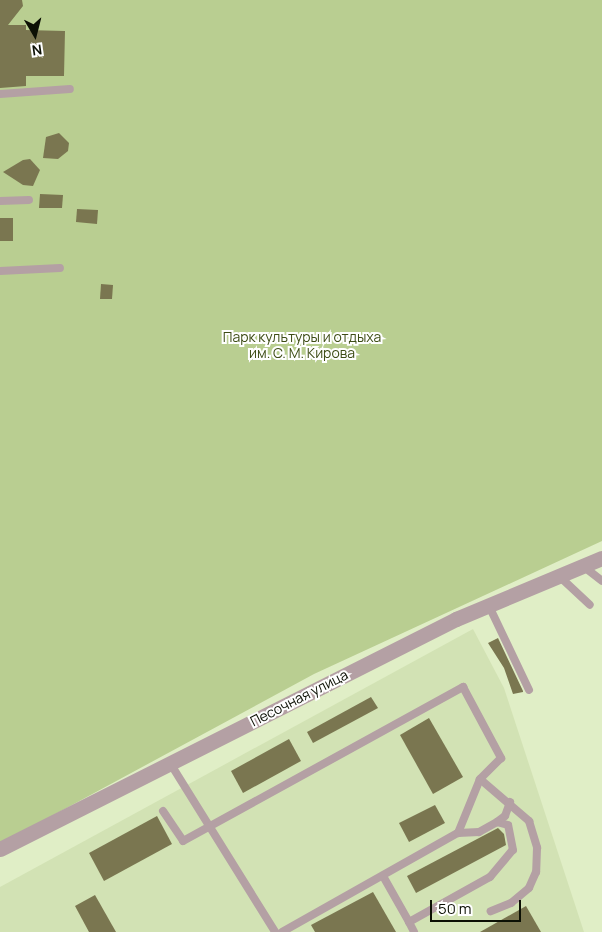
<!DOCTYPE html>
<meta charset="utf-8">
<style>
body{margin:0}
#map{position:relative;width:602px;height:932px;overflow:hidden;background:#e0eec6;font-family:Manrope,sans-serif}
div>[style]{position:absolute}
.built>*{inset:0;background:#d2e2b4}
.green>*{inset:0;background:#b9ce91}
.building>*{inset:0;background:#7a7650}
.lane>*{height:8px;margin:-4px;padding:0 4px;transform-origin:4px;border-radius:4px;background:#b4a0a4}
.street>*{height:15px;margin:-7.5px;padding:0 7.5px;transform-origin:7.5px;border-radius:7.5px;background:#b4a0a4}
span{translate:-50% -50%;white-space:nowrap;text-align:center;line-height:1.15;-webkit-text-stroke:4px #fff;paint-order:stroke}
.park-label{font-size:14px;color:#3e4d16}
.street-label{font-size:14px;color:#0c1004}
.north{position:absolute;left:10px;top:10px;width:50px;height:50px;-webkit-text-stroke:4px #fff;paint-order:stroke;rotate:172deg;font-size:14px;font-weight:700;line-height:20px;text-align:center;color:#0c1004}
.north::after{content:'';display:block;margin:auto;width:18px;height:22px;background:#0c1004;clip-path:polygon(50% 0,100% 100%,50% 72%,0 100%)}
.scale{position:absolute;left:430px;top:900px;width:91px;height:22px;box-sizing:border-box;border:2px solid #0c1004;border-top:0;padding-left:6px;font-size:15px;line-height:18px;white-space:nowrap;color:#0c1004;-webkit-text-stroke:4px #fff;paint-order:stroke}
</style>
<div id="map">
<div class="built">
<div style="clip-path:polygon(473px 629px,504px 688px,584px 932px,0 932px,0 887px)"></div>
</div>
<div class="green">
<div style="clip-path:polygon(0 0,602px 0,602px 541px,314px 674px,0 844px)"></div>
</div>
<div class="building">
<div style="clip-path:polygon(0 0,22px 0,23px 6px,8px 25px,26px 25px,26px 30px,65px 31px,64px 76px,26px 76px,26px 86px,0 88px)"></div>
<div style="clip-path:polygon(59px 133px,69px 143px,68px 151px,58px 159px,43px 158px,46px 137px)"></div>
<div style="clip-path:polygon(30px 159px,40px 170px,33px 186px,23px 185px,3px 172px,23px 160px)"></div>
<div style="clip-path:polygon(40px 194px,63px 195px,62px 208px,39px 208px)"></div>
<div style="clip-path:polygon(77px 209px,98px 210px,97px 224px,76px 222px)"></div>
<div style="clip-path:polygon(0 218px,13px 218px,13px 241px,0 241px)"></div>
<div style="clip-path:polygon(101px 284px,113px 285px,112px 299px,100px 299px)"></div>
<div style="clip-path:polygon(498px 638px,523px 691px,523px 692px,513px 694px,504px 668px,488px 643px)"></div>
<div style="clip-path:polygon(371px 697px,378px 708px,313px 743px,307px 732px)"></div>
<div style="clip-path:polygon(429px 718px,463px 777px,433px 794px,400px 735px)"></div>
<div style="clip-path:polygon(289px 739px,301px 761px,243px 793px,231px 771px)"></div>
<div style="clip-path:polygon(435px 805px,445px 823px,409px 842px,399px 823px)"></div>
<div style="clip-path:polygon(157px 816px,172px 844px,104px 881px,89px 853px)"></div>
<div style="clip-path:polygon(498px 828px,504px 834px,506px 845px,416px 893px,407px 876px)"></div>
<div style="clip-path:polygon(373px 892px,396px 932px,315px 932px,311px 925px)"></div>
<div style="clip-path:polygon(95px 895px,116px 932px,89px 932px,75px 906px)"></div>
<div style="clip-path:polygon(526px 906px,541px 932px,480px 932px)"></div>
</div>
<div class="lane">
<div style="left:0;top:94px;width:70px;rotate:-4.1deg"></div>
<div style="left:0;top:201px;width:29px;rotate:-2deg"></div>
<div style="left:0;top:271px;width:60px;rotate:-2.9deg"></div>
<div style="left:583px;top:566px;width:24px;rotate:38deg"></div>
<div style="left:559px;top:576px;width:42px;rotate:43.1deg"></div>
<div style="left:489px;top:606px;width:93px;rotate:64.5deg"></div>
<div style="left:170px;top:763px;width:199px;rotate:58.1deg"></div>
<div style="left:163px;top:811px;width:36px;rotate:56deg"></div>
<div style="left:183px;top:841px;width:320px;rotate:-28.8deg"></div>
<div style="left:463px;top:687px;width:81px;rotate:61.8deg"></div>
<div style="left:501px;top:758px;width:30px;rotate:135deg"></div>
<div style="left:480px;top:779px;width:65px;rotate:40.6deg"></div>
<div style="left:529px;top:821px;width:28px;rotate:73deg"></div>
<div style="left:537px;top:848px;width:24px;rotate:92deg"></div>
<div style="left:536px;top:872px;width:17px;rotate:114deg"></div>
<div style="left:529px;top:888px;width:23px;rotate:140deg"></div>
<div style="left:511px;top:903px;width:22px;rotate:158deg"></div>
<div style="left:497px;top:822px;width:10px;rotate:-37deg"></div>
<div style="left:505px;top:816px;width:15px;rotate:-70deg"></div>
<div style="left:383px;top:876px;width:53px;rotate:60.5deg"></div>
<div style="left:409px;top:922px;width:93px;rotate:-29.1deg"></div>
<div style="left:490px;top:877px;width:35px;rotate:-50deg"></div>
<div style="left:513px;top:850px;width:25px;rotate:-101deg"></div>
<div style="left:508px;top:825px;width:11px;rotate:-165deg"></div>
<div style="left:497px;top:822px;width:21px;rotate:151deg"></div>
<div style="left:479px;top:832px;width:21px;rotate:177deg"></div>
<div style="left:409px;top:922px;width:11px;rotate:63deg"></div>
<div style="left:282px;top:932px;width:202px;rotate:-29.4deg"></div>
<div style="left:458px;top:833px;width:58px;rotate:-67.8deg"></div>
</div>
<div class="street">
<div style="left:0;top:849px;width:511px;rotate:-26.77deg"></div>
<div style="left:456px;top:619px;width:158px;rotate:-22.7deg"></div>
</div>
<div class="park-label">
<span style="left:302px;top:345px">Парк культуры и отдыха<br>им. С. М. Кирова</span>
</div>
<div class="street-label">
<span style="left:299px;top:698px;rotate:-27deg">Песочная улица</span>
</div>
<div class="north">N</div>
<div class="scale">50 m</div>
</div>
